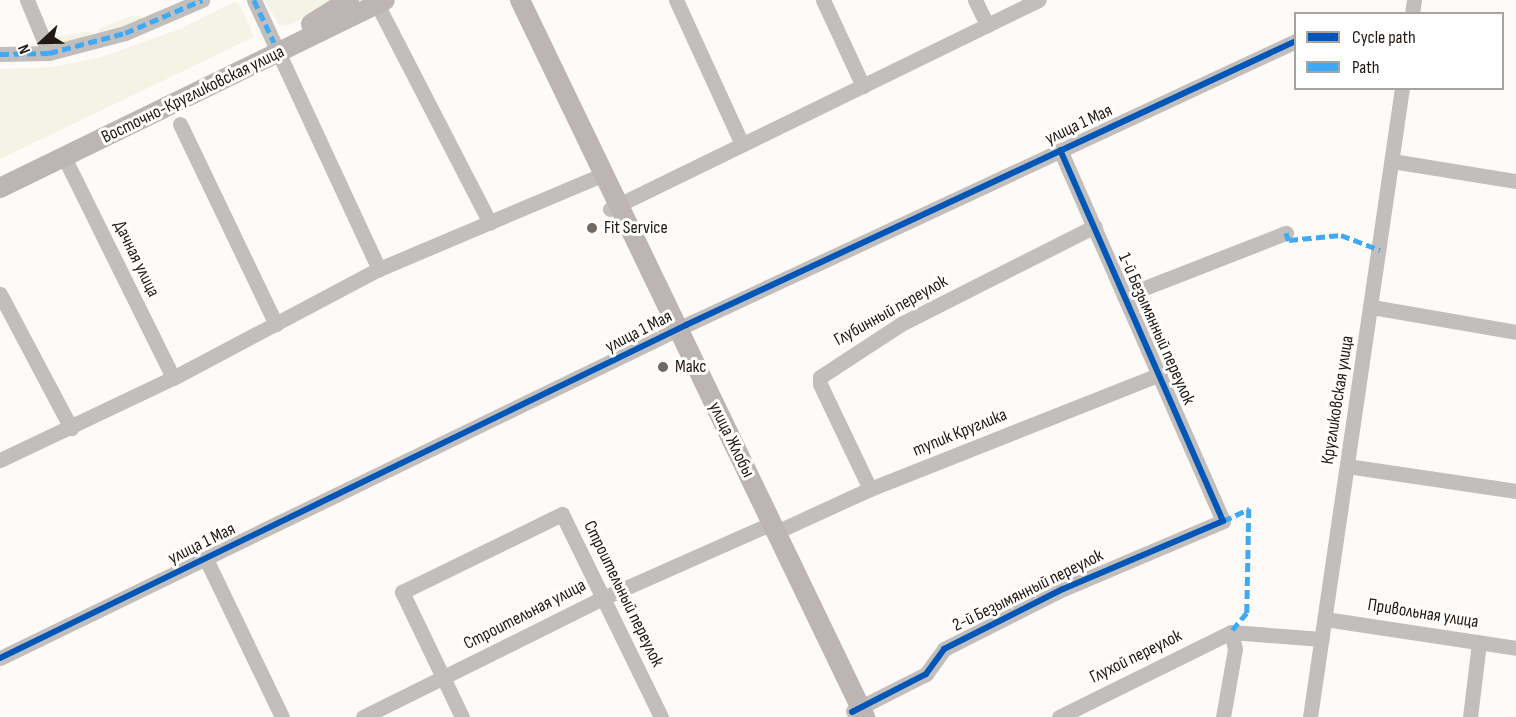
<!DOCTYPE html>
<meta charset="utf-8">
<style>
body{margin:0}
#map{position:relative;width:1516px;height:717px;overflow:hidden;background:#fdfaf8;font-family:"Sofia Sans Condensed",sans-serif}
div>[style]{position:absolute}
.green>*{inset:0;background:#f3f4e5}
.minor>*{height:15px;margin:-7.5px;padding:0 7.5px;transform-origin:7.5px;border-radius:7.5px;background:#c2bebc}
.major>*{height:20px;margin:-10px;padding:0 10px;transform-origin:10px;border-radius:10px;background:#bcb5b3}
.quiet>*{height:4.5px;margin-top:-2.25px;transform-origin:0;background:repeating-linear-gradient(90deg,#3fa9f5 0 9px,transparent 0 13.5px)}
.cycleway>*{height:6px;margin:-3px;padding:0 3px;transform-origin:3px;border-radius:3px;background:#0057b8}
.dots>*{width:16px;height:16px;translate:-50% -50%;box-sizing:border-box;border:3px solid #fff;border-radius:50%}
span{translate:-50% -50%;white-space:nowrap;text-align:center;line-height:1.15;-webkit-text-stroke:6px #fff;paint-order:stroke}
.street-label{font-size:18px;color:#221913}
.poi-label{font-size:18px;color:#221913}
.left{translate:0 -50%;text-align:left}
.legend{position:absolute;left:1294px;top:12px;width:210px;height:78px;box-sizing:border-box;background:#fff;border:2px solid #a7a3a1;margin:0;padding:8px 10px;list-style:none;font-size:18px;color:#221913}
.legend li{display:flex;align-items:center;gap:12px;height:30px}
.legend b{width:30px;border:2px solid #a7a3a1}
.north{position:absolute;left:12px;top:12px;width:60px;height:60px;-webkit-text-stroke:4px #fff;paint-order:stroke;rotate:248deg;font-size:16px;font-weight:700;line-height:24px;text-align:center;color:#221913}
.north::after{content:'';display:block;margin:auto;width:21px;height:27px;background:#221913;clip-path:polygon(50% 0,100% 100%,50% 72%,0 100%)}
</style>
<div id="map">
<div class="green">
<div style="clip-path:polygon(264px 0,336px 0,290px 25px,280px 26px)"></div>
<div style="clip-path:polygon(234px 2px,239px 4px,254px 37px,0 159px,0 69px,52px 67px,98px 58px,180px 29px)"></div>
<div style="clip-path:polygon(131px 16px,141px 16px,143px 20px,100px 34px,98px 29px)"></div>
<div style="clip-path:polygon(90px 31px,92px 36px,62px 43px,50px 38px)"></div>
</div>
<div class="minor">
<div style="left:27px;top:0;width:57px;rotate:67.5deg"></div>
<div style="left:254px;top:0;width:297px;rotate:65.1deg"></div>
<div style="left:676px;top:0;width:158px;rotate:65.4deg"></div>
<div style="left:823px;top:0;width:95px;rotate:65.1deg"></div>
<div style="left:975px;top:0;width:28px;rotate:64deg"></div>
<div style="left:377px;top:4px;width:246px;rotate:62.7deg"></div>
<div style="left:1412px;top:14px;width:14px;rotate:-82deg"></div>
<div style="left:0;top:54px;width:49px;rotate:-1.2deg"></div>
<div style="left:49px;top:53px;width:79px;rotate:-14.7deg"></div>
<div style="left:125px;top:33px;width:84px;rotate:-23.2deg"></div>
<div style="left:180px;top:124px;width:222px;rotate:64.4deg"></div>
<div style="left:64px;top:157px;width:246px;rotate:63.7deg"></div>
<div style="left:1392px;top:161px;width:126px;rotate:9.2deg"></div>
<div style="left:610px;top:209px;width:477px;rotate:-26deg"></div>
<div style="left:0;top:294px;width:152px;rotate:62.1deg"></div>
<div style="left:1124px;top:296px;width:174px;rotate:-21.3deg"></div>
<div style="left:1372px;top:307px;width:146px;rotate:9.8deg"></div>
<div style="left:0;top:460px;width:191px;rotate:-25.4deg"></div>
<div style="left:173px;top:378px;width:233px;rotate:-27.9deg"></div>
<div style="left:379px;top:269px;width:242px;rotate:-22.9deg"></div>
<div style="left:1347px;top:466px;width:171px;rotate:8.4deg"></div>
<div style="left:870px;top:489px;width:116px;rotate:-115.5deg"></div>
<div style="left:820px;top:384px;width:7px;rotate:-90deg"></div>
<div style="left:820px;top:377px;width:97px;rotate:-33.2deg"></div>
<div style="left:901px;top:324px;width:217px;rotate:-26.8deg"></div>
<div style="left:776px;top:532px;width:103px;rotate:-24.6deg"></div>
<div style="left:870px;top:489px;width:312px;rotate:-21.6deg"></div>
<div style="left:206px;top:559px;width:175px;rotate:64.3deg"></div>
<div style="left:1325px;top:619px;width:193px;rotate:8.6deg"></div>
<div style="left:1231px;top:632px;width:91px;rotate:4.4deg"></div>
<div style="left:0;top:658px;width:763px;rotate:-25.89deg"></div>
<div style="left:686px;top:325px;width:673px;rotate:-24.97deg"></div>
<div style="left:853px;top:711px;width:82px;rotate:-26.9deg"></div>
<div style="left:926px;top:674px;width:31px;rotate:-54deg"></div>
<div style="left:944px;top:649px;width:133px;rotate:-26.8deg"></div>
<div style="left:1063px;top:589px;width:174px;rotate:-23deg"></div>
<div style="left:1223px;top:521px;width:405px;rotate:-113.7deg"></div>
<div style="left:363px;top:717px;width:268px;rotate:-26.4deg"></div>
<div style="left:603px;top:598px;width:185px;rotate:-23.9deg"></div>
<div style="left:462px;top:717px;width:139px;rotate:-115.6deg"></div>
<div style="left:402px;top:592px;width:178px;rotate:-26deg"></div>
<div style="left:562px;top:514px;width:226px;rotate:64deg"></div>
<div style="left:1059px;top:717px;width:192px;rotate:-26.3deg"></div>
<div style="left:1223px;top:717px;width:69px;rotate:-80deg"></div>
<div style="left:1235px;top:649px;width:17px;rotate:-103deg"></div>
<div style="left:1310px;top:717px;width:636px;rotate:-81.68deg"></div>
<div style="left:1470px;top:717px;width:75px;rotate:-83.1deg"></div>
</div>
<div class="major">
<div style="left:520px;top:0;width:796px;rotate:64.3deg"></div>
<div style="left:311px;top:24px;width:45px;rotate:-32.3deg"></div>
<div style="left:0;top:188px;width:428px;rotate:-26deg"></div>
</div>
<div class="quiet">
<div style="left:254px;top:0;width:47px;rotate:64.5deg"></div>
<div style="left:0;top:54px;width:49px;rotate:-1.2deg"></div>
<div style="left:49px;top:53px;width:79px;rotate:-14.7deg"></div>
<div style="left:125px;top:33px;width:84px;rotate:-23.2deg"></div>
<div style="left:1286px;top:233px;width:8px;rotate:67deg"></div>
<div style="left:1289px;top:240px;width:52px;rotate:-5.5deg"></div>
<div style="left:1341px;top:235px;width:42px;rotate:21deg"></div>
<div style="left:1223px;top:521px;width:29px;rotate:-25deg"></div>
<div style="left:1249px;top:509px;width:104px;rotate:91.1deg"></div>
<div style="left:1247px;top:613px;width:25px;rotate:130deg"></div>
</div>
<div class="cycleway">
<div style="left:0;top:658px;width:763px;rotate:-25.89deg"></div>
<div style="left:686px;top:325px;width:673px;rotate:-24.97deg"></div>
<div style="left:852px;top:712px;width:83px;rotate:-27.2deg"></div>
<div style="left:926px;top:674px;width:31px;rotate:-54deg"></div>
<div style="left:944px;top:649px;width:133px;rotate:-26.8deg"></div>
<div style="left:1063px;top:589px;width:174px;rotate:-23deg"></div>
<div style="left:1223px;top:521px;width:405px;rotate:-113.7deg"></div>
</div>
<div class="dots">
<div style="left:592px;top:228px;background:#6f6863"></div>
<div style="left:663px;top:367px;background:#6f6863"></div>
</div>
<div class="street-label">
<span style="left:193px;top:95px;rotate:-26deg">Восточно-Кругликовская улица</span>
<span style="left:1079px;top:125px;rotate:-25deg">улица 1 Мая</span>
<span style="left:136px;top:259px;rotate:64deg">Дачная улица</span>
<span style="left:891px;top:311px;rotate:-29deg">Глубинный переулок</span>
<span style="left:1156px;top:329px;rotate:66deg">1-й Безымянный переулок</span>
<span style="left:639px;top:332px;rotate:-27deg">улица 1 Мая</span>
<span style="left:1338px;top:400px;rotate:-81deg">Кругликовская улица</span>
<span style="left:960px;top:433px;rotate:-22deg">тупик Круглика</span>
<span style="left:731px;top:440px;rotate:64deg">улица Жлобы</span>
<span style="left:202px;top:544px;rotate:-26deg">улица 1 Мая</span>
<span style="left:1028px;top:591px;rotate:-26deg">2-й Безымянный переулок</span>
<span style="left:623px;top:594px;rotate:64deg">Строительный переулок</span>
<span style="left:1423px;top:614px;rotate:9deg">Привольная улица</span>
<span style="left:525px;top:615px;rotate:-27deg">Строительная улица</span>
<span style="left:1136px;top:657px;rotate:-26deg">Глухой переулок</span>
</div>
<div class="poi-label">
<span class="left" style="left:604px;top:228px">Fit Service</span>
<span class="left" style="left:675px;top:367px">Макс</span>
</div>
<ul class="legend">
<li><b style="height:8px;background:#0057b8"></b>Cycle path</li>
<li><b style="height:8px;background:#3fa9f5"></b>Path</li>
</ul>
<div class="north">N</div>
</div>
